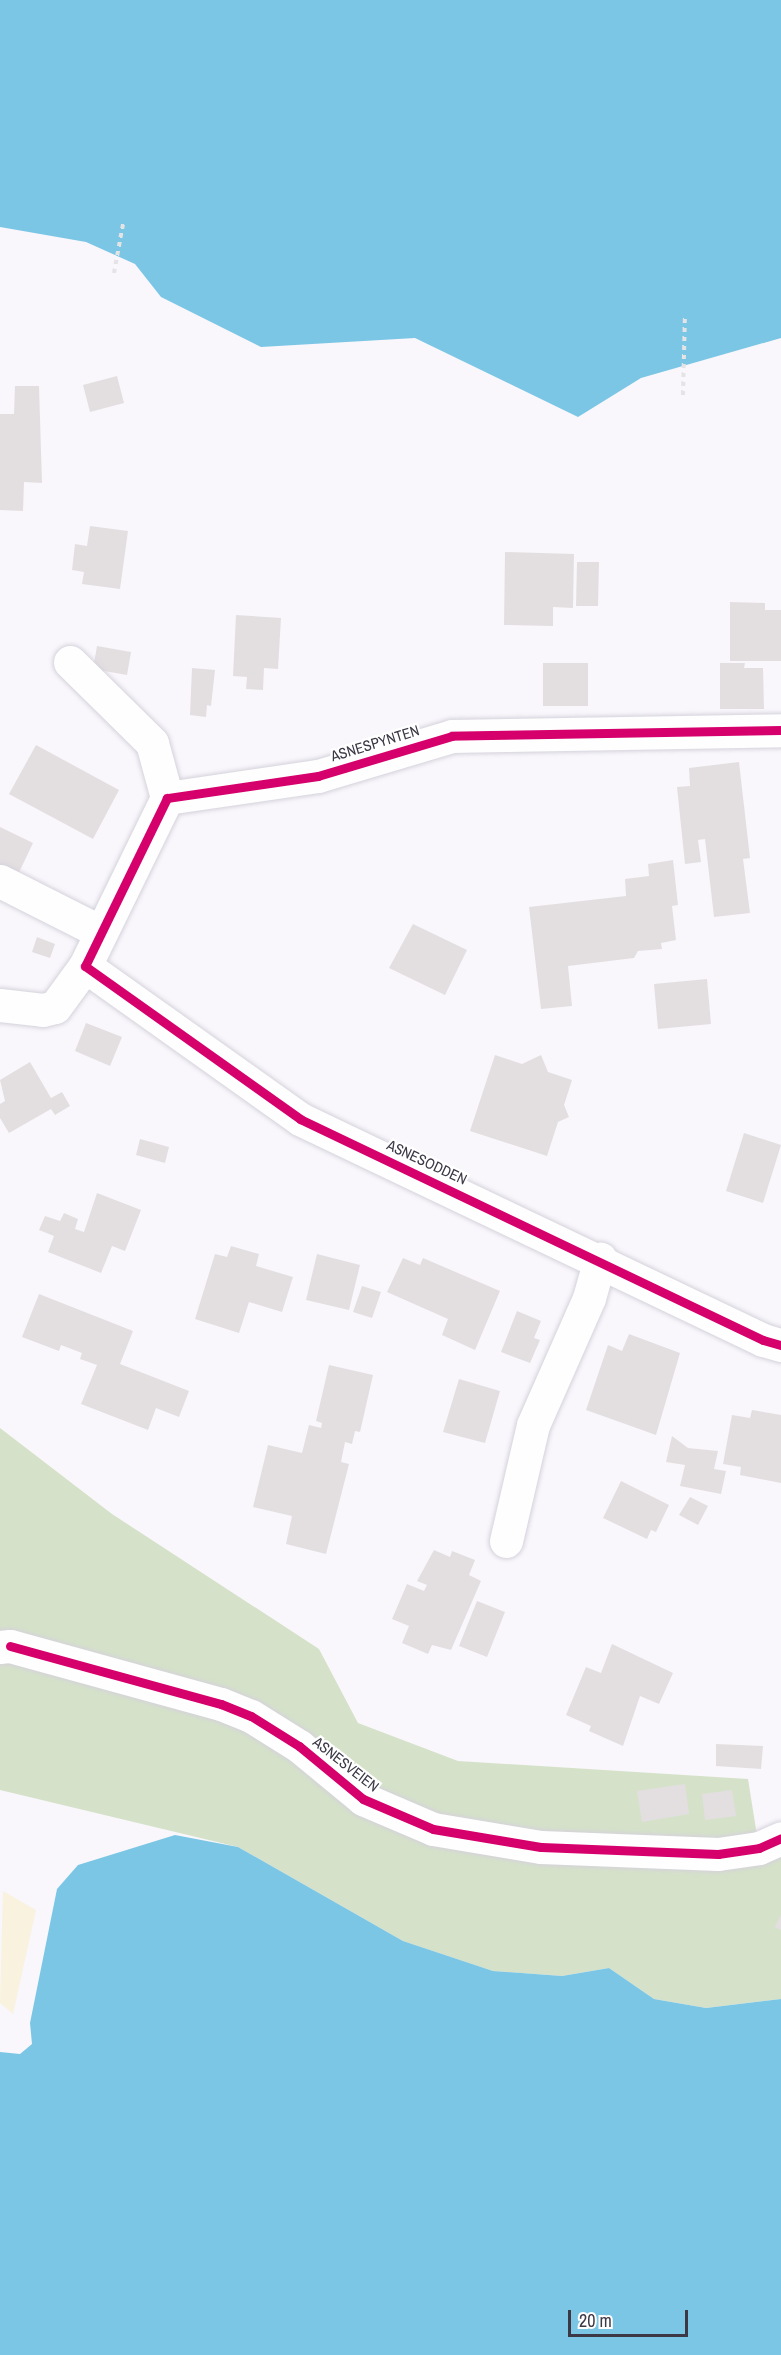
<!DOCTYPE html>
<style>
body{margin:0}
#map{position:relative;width:781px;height:2355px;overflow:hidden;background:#f9f7fc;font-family:"Archivo Narrow",sans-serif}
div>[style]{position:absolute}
.green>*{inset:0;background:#d5e2c9}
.sand>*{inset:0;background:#f8f2df}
.water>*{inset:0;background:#7cc6e5}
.building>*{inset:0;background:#e3dfe1}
.path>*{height:4px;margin-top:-2px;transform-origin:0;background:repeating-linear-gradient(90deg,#e4e3e5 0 4.5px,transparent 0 9px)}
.roads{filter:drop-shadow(0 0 2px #d5d2db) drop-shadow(0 0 2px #d5d2db)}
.minor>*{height:33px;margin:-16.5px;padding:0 16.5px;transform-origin:16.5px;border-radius:16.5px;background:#fefeff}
.cycleway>*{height:9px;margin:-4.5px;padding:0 4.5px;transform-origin:4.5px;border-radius:4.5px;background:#d6006c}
span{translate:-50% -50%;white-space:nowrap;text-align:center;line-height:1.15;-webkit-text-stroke:4.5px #fff;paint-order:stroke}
.street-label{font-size:15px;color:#3c3846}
.scale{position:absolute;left:568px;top:2310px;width:120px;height:27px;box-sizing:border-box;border:3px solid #3c3846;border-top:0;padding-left:8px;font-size:18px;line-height:21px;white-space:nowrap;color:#3c3846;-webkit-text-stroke:4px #fff;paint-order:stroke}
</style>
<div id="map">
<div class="green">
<div style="clip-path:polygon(0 1428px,112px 1514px,319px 1649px,358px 1723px,458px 1761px,748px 1779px,759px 1848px,781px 1857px,781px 1999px,706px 2008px,654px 1999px,609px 1968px,562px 1976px,493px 1971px,403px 1941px,238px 1847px,0 1790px)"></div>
</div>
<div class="sand">
<div style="clip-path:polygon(3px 1891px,36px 1910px,13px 2014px,0 2003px)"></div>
</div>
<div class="water">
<div style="clip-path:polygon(0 0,781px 0,781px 338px,641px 378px,578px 417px,415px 338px,261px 347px,161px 297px,135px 264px,86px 242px,0 227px)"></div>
<div style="clip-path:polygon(175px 1835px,238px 1847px,403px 1941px,493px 1971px,562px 1976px,609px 1968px,654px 1999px,706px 2008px,781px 1999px,781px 2355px,0 2355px,0 2052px,20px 2054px,32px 2044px,30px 2023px,57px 1889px,78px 1865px)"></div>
</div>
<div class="building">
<div style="clip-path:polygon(117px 376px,124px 403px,90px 412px,83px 385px)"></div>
<div style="clip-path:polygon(15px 386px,39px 386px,42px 483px,24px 482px,23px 511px,0 510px,0 414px,14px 414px)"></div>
<div style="clip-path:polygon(90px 526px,128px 531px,120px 589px,82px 584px,84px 572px,72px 570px,75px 544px,87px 546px)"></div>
<div style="clip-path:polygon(505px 552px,574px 554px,573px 608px,553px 607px,553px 626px,504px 625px)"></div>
<div style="clip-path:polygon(577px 562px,599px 562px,598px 606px,576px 606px)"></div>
<div style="clip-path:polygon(730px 602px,765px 603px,765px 610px,781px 610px,781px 661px,730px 661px)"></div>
<div style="clip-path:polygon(236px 615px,281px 618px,278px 669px,264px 668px,263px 690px,246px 689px,247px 677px,233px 676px)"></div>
<div style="clip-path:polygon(97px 646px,131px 652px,127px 675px,93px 669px)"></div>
<div style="clip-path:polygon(543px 663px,588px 663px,588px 706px,543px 706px)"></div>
<div style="clip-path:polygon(720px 663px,745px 663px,744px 668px,763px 668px,764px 709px,720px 709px)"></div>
<div style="clip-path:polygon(192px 668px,215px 670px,211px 706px,207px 705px,206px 717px,190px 715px)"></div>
<div style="clip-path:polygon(36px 745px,119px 790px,93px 839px,9px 794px)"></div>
<div style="clip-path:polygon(739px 762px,750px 858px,743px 859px,750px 913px,714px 917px,705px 839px,698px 840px,701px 862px,685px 864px,677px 787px,690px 786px,689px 768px)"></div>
<div style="clip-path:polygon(0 827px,33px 843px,13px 885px,0 879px)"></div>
<div style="clip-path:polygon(673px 860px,678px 905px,672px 906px,676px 940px,661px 943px,662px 949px,638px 951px,634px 958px,568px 966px,572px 1006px,541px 1009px,529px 907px,626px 896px,625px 879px,649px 876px,648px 864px)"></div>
<div style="clip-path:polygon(413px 924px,467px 950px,445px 995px,389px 968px)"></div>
<div style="clip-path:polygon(37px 937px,55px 944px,50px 958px,32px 952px)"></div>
<div style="clip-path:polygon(707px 979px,711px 1024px,658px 1029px,654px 984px)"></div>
<div style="clip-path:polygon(86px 1023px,122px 1037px,110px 1066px,75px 1051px)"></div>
<div style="clip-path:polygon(495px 1055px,522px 1064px,541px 1055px,548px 1072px,572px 1080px,564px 1105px,569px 1117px,558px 1122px,547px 1156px,470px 1131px)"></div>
<div style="clip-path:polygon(30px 1062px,51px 1098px,62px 1092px,70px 1106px,55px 1115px,51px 1109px,9px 1133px,0 1118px,0 1104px,5px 1101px,0 1080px)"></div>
<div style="clip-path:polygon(744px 1133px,781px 1145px,763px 1203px,726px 1191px)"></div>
<div style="clip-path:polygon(140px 1139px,169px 1147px,165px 1163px,136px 1155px)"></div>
<div style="clip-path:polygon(97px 1193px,141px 1210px,125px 1251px,112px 1246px,101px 1273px,48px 1252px,54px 1236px,39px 1230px,45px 1216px,60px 1221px,64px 1213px,78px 1219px,75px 1229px,84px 1232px)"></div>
<div style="clip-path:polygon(231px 1246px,259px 1254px,256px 1266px,293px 1277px,282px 1312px,249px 1302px,239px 1333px,195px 1319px,215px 1254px,227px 1257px)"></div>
<div style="clip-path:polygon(317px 1254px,360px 1265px,349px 1310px,306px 1300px)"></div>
<div style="clip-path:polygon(403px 1258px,420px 1265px,423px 1258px,500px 1291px,475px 1350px,442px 1335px,448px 1319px,387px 1292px)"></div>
<div style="clip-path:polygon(362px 1286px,381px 1292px,372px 1318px,353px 1312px)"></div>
<div style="clip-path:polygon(39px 1294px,133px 1331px,120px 1364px,189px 1391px,179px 1417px,156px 1408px,148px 1430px,81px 1404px,97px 1365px,80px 1359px,82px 1353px,61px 1345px,59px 1351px,22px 1337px)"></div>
<div style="clip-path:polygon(517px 1311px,541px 1321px,534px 1338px,540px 1340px,530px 1363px,501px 1352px)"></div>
<div style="clip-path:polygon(629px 1334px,680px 1353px,656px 1435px,586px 1410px,608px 1345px,622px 1351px)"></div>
<div style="clip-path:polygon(329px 1365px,373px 1375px,360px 1432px,355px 1431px,352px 1444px,345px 1442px,341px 1462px,349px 1464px,326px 1554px,286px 1544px,292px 1516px,253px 1507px,268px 1445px,302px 1453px,309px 1425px,321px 1428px,322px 1423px,316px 1421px)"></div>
<div style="clip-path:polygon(459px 1379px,500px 1391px,485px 1443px,443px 1432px)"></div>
<div style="clip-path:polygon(752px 1410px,781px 1415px,781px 1483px,740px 1475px,741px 1467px,723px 1464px,732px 1415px,750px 1418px)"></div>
<div style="clip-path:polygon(672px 1436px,688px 1448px,718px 1451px,714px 1469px,726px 1471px,721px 1494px,680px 1486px,685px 1465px,666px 1462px)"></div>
<div style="clip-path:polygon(621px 1481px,669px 1505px,656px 1532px,651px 1530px,647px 1539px,603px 1518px)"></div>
<div style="clip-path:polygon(690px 1497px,708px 1506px,698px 1525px,679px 1515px)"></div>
<div style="clip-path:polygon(434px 1550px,450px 1557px,452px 1551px,475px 1560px,469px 1575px,481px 1581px,451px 1650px,432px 1645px,428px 1654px,402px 1643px,409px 1626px,392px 1619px,407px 1584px,424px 1591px,427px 1585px,417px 1581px)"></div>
<div style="clip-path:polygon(477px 1601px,505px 1612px,487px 1657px,459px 1646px)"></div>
<div style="clip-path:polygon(612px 1644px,673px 1673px,659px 1704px,640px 1696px,623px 1746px,589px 1731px,591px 1726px,566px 1715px,586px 1667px,601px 1673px)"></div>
<div style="clip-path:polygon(716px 1744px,763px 1746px,761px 1769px,716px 1766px)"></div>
<div style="clip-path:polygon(685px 1784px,689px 1814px,642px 1822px,637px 1791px)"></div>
<div style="clip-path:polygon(732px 1790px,736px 1816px,705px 1820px,702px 1794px)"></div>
<div style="clip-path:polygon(781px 1915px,781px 1930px,775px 1927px)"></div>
</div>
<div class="path">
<div style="left:114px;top:273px;width:50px;rotate:-79.6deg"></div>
<div style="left:683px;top:395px;width:81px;rotate:-88.6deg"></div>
</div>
<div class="roads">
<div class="minor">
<div style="left:70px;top:662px;width:115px;rotate:44.6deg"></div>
<div style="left:152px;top:743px;width:57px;rotate:74.7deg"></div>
<div style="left:0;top:881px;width:113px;rotate:26.8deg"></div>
<div style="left:85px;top:966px;width:264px;rotate:35.4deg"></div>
<div style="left:300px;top:1119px;width:513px;rotate:25.52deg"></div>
<div style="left:763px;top:1340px;width:19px;rotate:16deg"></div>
<div style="left:0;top:1005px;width:43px;rotate:6.6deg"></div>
<div style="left:43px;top:1010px;width:12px;rotate:-14deg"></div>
<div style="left:55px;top:1007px;width:51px;rotate:-53.8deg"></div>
<div style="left:85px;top:966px;width:187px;rotate:-64deg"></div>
<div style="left:167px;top:798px;width:153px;rotate:-8.3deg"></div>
<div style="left:318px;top:776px;width:140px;rotate:-16.6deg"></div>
<div style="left:452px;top:736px;width:329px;rotate:-1deg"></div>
<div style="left:506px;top:1541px;width:119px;rotate:-76.9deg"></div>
<div style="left:533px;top:1425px;width:139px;rotate:-66.2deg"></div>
<div style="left:589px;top:1298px;width:41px;rotate:-74.2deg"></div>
<div style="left:0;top:1647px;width:10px;rotate:-6deg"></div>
<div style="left:10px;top:1646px;width:219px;rotate:15.4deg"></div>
<div style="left:221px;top:1704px;width:32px;rotate:22deg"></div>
<div style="left:251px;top:1716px;width:57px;rotate:32deg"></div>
<div style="left:299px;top:1746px;width:83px;rotate:39.6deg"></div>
<div style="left:363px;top:1799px;width:76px;rotate:23.2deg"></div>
<div style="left:433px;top:1829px;width:109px;rotate:9.5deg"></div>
<div style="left:541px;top:1847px;width:177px;rotate:2.3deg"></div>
<div style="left:718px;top:1854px;width:41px;rotate:-8.3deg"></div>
<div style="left:759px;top:1848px;width:24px;rotate:-24deg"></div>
</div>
</div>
<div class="cycleway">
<div style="left:781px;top:730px;width:329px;rotate:179deg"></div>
<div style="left:452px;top:736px;width:140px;rotate:163.4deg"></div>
<div style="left:318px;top:776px;width:153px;rotate:171.7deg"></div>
<div style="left:167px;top:798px;width:187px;rotate:116deg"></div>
<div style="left:85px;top:966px;width:264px;rotate:35.4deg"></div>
<div style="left:300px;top:1119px;width:513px;rotate:25.52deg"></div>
<div style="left:763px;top:1340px;width:19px;rotate:16deg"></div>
<div style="left:10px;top:1646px;width:219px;rotate:15.4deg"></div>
<div style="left:221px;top:1704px;width:32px;rotate:22deg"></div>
<div style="left:251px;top:1716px;width:57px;rotate:32deg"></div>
<div style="left:299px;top:1746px;width:83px;rotate:39.6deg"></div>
<div style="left:363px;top:1799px;width:76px;rotate:23.2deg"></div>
<div style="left:433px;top:1829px;width:109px;rotate:9.5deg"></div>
<div style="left:541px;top:1847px;width:177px;rotate:2.3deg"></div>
<div style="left:718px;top:1854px;width:41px;rotate:-8.3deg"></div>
<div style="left:759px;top:1848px;width:24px;rotate:-24deg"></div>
</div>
<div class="street-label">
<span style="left:375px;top:743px;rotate:-17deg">ASNESPYNTEN</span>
<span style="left:427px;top:1162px;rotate:25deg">ASNESODDEN</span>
<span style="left:346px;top:1764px;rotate:38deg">ASNESVEIEN</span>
</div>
<div class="scale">20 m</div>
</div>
